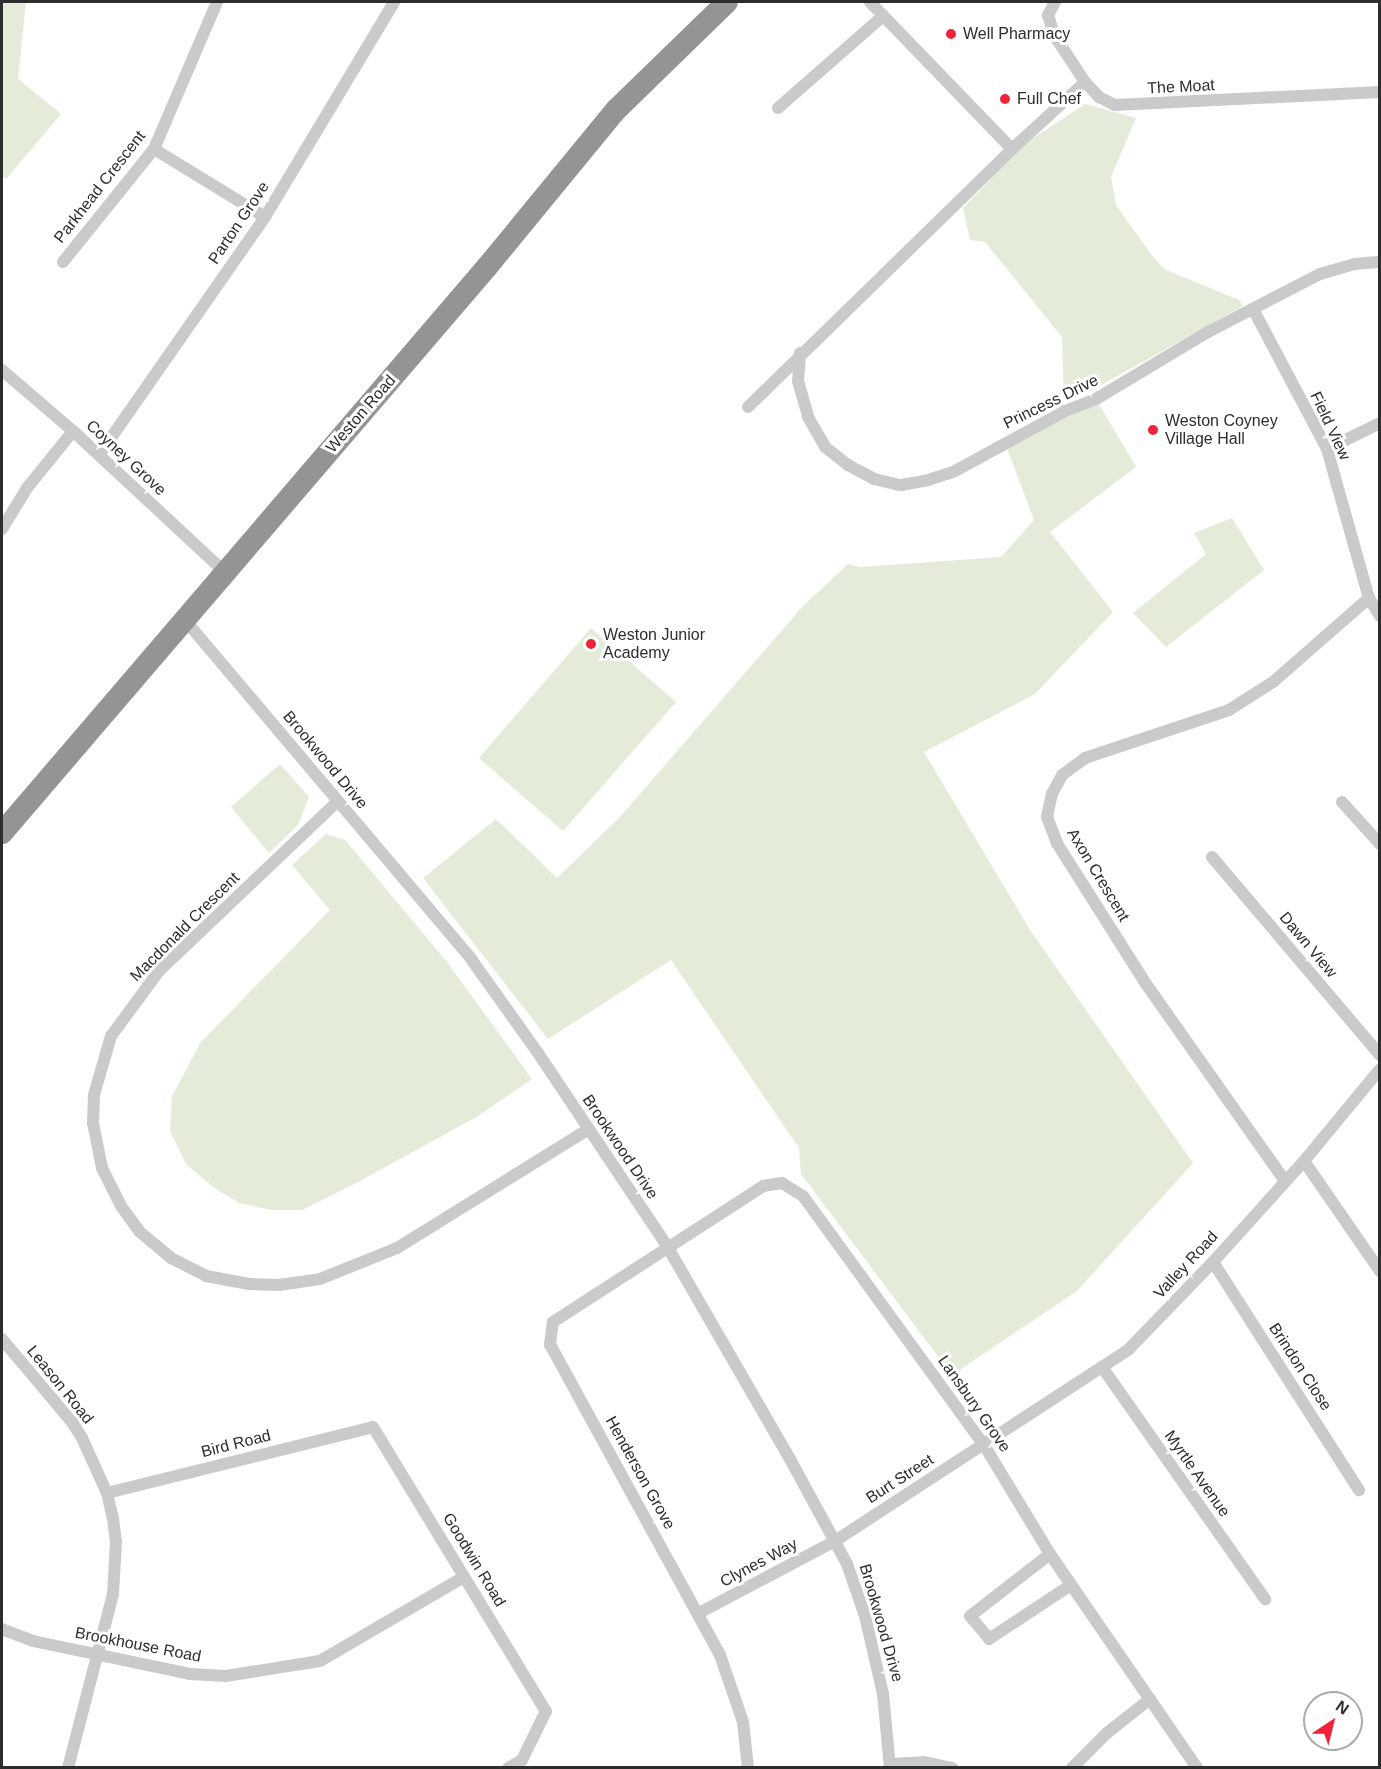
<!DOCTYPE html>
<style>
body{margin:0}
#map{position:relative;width:1381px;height:1769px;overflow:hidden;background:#fff;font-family:Arial,sans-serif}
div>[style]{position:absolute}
.green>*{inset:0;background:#e4ecd9}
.street>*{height:12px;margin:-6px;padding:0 6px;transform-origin:6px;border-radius:6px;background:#cacaca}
.highway>*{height:22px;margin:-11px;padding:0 11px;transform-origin:11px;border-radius:11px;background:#949494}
.dots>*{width:16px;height:16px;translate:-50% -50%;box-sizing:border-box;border:3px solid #fff;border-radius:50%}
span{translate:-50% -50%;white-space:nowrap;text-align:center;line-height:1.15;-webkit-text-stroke:6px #fff;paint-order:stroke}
.poi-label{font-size:16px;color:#2d2d2d}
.left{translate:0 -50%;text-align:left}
.street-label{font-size:16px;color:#2d2d2d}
.frame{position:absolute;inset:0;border:3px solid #2d2d2d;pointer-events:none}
.north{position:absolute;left:1303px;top:1691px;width:60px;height:60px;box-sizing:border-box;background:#fff;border:2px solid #ababab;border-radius:50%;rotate:35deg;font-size:16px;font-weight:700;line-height:24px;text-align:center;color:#2d2d2d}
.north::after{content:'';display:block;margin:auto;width:21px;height:27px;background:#f02339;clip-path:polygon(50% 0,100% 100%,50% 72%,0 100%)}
</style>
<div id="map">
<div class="green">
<div style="clip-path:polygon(2px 2px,26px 2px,18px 79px,61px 114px,6px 179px,2px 176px)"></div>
<div style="clip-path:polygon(1085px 104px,1136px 118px,1111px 177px,1116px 205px,1153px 257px,1164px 269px,1239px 300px,1243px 306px,1094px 389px,1064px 399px,1062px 337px,985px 242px,970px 240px,963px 208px,1023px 145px)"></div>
<div style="clip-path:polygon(1096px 399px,1136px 467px,1050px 532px,1113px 612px,1035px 694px,924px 752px,1030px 930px,1193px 1163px,1077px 1291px,952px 1375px,801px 1174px,799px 1148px,671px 960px,548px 1039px,423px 878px,496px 819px,557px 878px,620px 817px,803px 606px,848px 564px,861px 567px,1001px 557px,1034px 520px,1005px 443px)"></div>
<div style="clip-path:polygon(1232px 518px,1264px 570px,1166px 647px,1133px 613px,1206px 554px,1194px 533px)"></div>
<div style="clip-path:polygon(591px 628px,676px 702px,563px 831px,479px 758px)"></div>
<div style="clip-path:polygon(280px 764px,309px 797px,298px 825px,269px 853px,231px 807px)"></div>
<div style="clip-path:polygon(326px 834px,345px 840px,447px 962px,532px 1079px,478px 1116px,360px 1181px,302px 1210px,272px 1210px,239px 1203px,213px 1187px,186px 1164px,170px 1131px,172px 1096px,201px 1042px,330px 910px,292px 865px)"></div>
</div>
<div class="street">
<div style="left:870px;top:2px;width:204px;rotate:46deg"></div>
<div style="left:1012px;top:149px;width:99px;rotate:-42.5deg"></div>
<div style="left:1055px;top:2px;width:15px;rotate:118deg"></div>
<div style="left:1048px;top:15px;width:21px;rotate:73deg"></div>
<div style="left:1054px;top:35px;width:56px;rotate:56.6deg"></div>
<div style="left:1085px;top:82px;width:21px;rotate:47deg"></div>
<div style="left:1099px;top:97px;width:18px;rotate:27deg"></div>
<div style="left:1115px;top:105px;width:265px;rotate:-2.8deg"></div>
<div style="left:778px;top:108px;width:140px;rotate:-41.2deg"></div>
<div style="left:154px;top:149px;width:130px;rotate:31.5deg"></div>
<div style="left:63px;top:262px;width:145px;rotate:-51.2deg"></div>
<div style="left:154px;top:149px;width:160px;rotate:-66.8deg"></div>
<div style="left:1253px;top:309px;width:158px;rotate:62.1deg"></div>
<div style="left:1327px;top:449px;width:155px;rotate:74.3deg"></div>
<div style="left:1369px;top:598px;width:21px;rotate:59deg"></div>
<div style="left:800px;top:353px;width:28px;rotate:94deg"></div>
<div style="left:798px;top:381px;width:37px;rotate:74deg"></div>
<div style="left:808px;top:417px;width:34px;rotate:60deg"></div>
<div style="left:825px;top:447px;width:29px;rotate:38deg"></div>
<div style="left:848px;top:465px;width:30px;rotate:28deg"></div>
<div style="left:874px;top:479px;width:28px;rotate:13deg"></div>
<div style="left:901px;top:485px;width:27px;rotate:-10deg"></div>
<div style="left:928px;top:480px;width:28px;rotate:-18deg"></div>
<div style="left:955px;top:471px;width:125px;rotate:-28.6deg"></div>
<div style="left:1065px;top:411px;width:33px;rotate:-21deg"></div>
<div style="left:1096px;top:399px;width:131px;rotate:-30.9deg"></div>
<div style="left:1208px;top:332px;width:126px;rotate:-27.4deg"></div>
<div style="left:1320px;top:274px;width:36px;rotate:-16deg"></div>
<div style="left:1355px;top:264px;width:25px;rotate:-5deg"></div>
<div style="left:2px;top:370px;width:94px;rotate:40.7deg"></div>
<div style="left:73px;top:431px;width:209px;rotate:42.9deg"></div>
<div style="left:748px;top:407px;width:369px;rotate:-44.3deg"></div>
<div style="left:1327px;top:449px;width:59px;rotate:-26.1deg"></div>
<div style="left:99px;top:455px;width:290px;rotate:-55.1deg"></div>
<div style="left:265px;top:217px;width:251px;rotate:-59deg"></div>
<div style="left:2px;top:529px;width:48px;rotate:-58.6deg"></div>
<div style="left:27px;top:488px;width:73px;rotate:-51.1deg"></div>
<div style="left:185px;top:620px;width:444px;rotate:49.8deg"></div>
<div style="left:471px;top:959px;width:115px;rotate:54.5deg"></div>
<div style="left:538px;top:1053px;width:232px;rotate:56.2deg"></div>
<div style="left:667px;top:1246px;width:246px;rotate:60deg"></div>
<div style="left:790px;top:1459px;width:119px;rotate:61.5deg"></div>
<div style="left:847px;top:1564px;width:55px;rotate:70.9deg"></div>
<div style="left:865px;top:1616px;width:80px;rotate:77deg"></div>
<div style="left:883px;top:1694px;width:74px;rotate:84.6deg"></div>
<div style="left:338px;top:801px;width:247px;rotate:136.5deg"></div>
<div style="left:159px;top:971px;width:81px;rotate:126.4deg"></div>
<div style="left:111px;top:1036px;width:61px;rotate:106.1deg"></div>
<div style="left:94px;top:1095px;width:28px;rotate:92deg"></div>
<div style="left:93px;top:1123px;width:46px;rotate:78.7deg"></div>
<div style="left:102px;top:1168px;width:42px;rotate:63.4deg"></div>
<div style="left:121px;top:1206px;width:32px;rotate:54deg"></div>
<div style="left:140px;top:1232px;width:40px;rotate:40deg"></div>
<div style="left:171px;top:1258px;width:39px;rotate:27deg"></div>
<div style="left:206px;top:1276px;width:44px;rotate:10.5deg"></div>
<div style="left:249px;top:1284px;width:30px;rotate:2deg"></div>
<div style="left:279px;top:1285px;width:41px;rotate:-8.3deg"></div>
<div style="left:320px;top:1279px;width:83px;rotate:-21.9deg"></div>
<div style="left:397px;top:1248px;width:226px;rotate:-31.8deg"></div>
<div style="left:1342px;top:802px;width:57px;rotate:47.9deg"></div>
<div style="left:1212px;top:857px;width:260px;rotate:49.7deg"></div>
<div style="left:1304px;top:1161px;width:134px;rotate:55.4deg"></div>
<div style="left:1285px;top:1181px;width:241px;rotate:-125.2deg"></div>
<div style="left:1146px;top:984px;width:167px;rotate:-122.3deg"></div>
<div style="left:1057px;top:843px;width:28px;rotate:-111deg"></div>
<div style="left:1047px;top:817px;width:24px;rotate:-78deg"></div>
<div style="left:1052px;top:794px;width:21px;rotate:-62deg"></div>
<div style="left:1062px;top:775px;width:29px;rotate:-36deg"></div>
<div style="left:1085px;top:758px;width:152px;rotate:-18.4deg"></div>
<div style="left:1229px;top:710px;width:52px;rotate:-32.5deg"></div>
<div style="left:1273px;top:682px;width:128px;rotate:-41.2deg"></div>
<div style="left:1213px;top:1262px;width:271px;rotate:57.4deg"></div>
<div style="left:2px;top:1339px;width:109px;rotate:49.9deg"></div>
<div style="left:72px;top:1422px;width:19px;rotate:58deg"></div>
<div style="left:82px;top:1438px;width:60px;rotate:65.6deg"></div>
<div style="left:107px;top:1493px;width:26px;rotate:77deg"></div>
<div style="left:113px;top:1518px;width:23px;rotate:83deg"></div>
<div style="left:116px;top:1541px;width:53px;rotate:93.2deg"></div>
<div style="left:113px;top:1594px;width:180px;rotate:104.5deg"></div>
<div style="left:1102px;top:1367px;width:284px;rotate:54.9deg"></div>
<div style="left:107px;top:1493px;width:274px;rotate:-13.9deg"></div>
<div style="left:373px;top:1427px;width:333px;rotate:58.7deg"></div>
<div style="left:546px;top:1711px;width:55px;rotate:116.1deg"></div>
<div style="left:522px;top:1760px;width:16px;rotate:150deg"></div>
<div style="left:1050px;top:1554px;width:101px;rotate:142.2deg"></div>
<div style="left:970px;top:1616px;width:30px;rotate:50deg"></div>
<div style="left:989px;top:1639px;width:98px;rotate:-33.4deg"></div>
<div style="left:699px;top:1613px;width:154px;rotate:-27.9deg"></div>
<div style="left:835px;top:1541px;width:351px;rotate:-33.1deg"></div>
<div style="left:1129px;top:1349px;width:121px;rotate:-46deg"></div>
<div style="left:1213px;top:1262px;width:136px;rotate:-48deg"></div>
<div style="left:1304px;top:1161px;width:119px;rotate:-50.4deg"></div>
<div style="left:2px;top:1629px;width:33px;rotate:21deg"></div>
<div style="left:33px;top:1641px;width:160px;rotate:11.9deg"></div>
<div style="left:190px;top:1674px;width:36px;rotate:3deg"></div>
<div style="left:226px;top:1676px;width:95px;rotate:-9.1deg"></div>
<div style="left:320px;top:1661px;width:167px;rotate:-30.3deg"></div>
<div style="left:890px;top:1764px;width:34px;rotate:-3deg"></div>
<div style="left:924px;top:1762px;width:29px;rotate:12deg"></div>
<div style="left:748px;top:1768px;width:46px;rotate:-96.2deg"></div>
<div style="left:743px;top:1722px;width:71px;rotate:-108.9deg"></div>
<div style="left:720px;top:1655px;width:354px;rotate:-118.7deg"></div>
<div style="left:550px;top:1345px;width:23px;rotate:-83deg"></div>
<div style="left:553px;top:1322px;width:250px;rotate:-32.9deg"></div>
<div style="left:763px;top:1186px;width:19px;rotate:-9deg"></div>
<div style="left:782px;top:1183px;width:25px;rotate:32deg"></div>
<div style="left:803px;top:1196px;width:308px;rotate:54deg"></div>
<div style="left:984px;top:1445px;width:127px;rotate:58.8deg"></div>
<div style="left:1050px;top:1554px;width:260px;rotate:55.5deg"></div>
<div style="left:1072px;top:1768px;width:49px;rotate:-45deg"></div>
<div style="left:1107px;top:1733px;width:55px;rotate:-38.3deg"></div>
</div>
<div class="highway">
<div style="left:2px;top:833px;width:745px;rotate:-49.41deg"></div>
<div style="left:487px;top:267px;width:205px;rotate:-50.6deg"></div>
<div style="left:617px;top:109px;width:153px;rotate:-44.2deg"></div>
</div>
<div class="dots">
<div style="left:951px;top:34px;background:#f02339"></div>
<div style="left:1005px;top:99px;background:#f02339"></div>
<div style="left:1153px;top:430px;background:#f02339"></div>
<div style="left:591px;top:644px;background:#f02339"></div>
</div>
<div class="poi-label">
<span class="left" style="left:963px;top:34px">Well Pharmacy</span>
<span class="left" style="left:1017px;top:99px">Full Chef</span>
<span class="left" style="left:1165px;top:430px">Weston Coyney<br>Village Hall</span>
<span class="left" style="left:603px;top:644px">Weston Junior<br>Academy</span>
</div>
<div class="street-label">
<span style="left:1181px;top:87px;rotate:-3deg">The Moat</span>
<span style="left:100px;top:187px;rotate:-52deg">Parkhead Crescent</span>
<span style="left:239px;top:223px;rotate:-56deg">Parton Grove</span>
<span style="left:1051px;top:402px;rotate:-26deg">Princess Drive</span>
<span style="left:361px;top:414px;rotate:-49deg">Weston Road</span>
<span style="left:1330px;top:426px;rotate:65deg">Field View</span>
<span style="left:126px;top:458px;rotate:43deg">Coyney Grove</span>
<span style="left:325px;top:760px;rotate:50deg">Brookwood Drive</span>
<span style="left:1098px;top:875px;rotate:59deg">Axon Crescent</span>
<span style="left:185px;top:927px;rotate:-45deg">Macdonald Crescent</span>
<span style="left:1308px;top:945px;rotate:50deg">Dawn View</span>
<span style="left:620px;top:1147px;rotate:56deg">Brookwood Drive</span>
<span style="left:1186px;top:1265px;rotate:-47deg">Valley Road</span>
<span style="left:1300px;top:1367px;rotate:57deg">Brindon Close</span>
<span style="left:60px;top:1385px;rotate:51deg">Leason Road</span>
<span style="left:974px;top:1404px;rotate:55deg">Lansbury Grove</span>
<span style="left:236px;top:1444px;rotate:-14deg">Bird Road</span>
<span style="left:640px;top:1473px;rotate:61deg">Henderson Grove</span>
<span style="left:1197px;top:1474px;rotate:55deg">Myrtle Avenue</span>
<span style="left:900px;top:1479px;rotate:-33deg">Burt Street</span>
<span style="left:474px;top:1560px;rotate:59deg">Goodwin Road</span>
<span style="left:759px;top:1563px;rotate:-28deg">Clynes Way</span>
<span style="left:881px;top:1623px;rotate:74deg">Brookwood Drive</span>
<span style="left:138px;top:1645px;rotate:11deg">Brookhouse Road</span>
</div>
<div class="frame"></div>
<div class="north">N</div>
</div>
